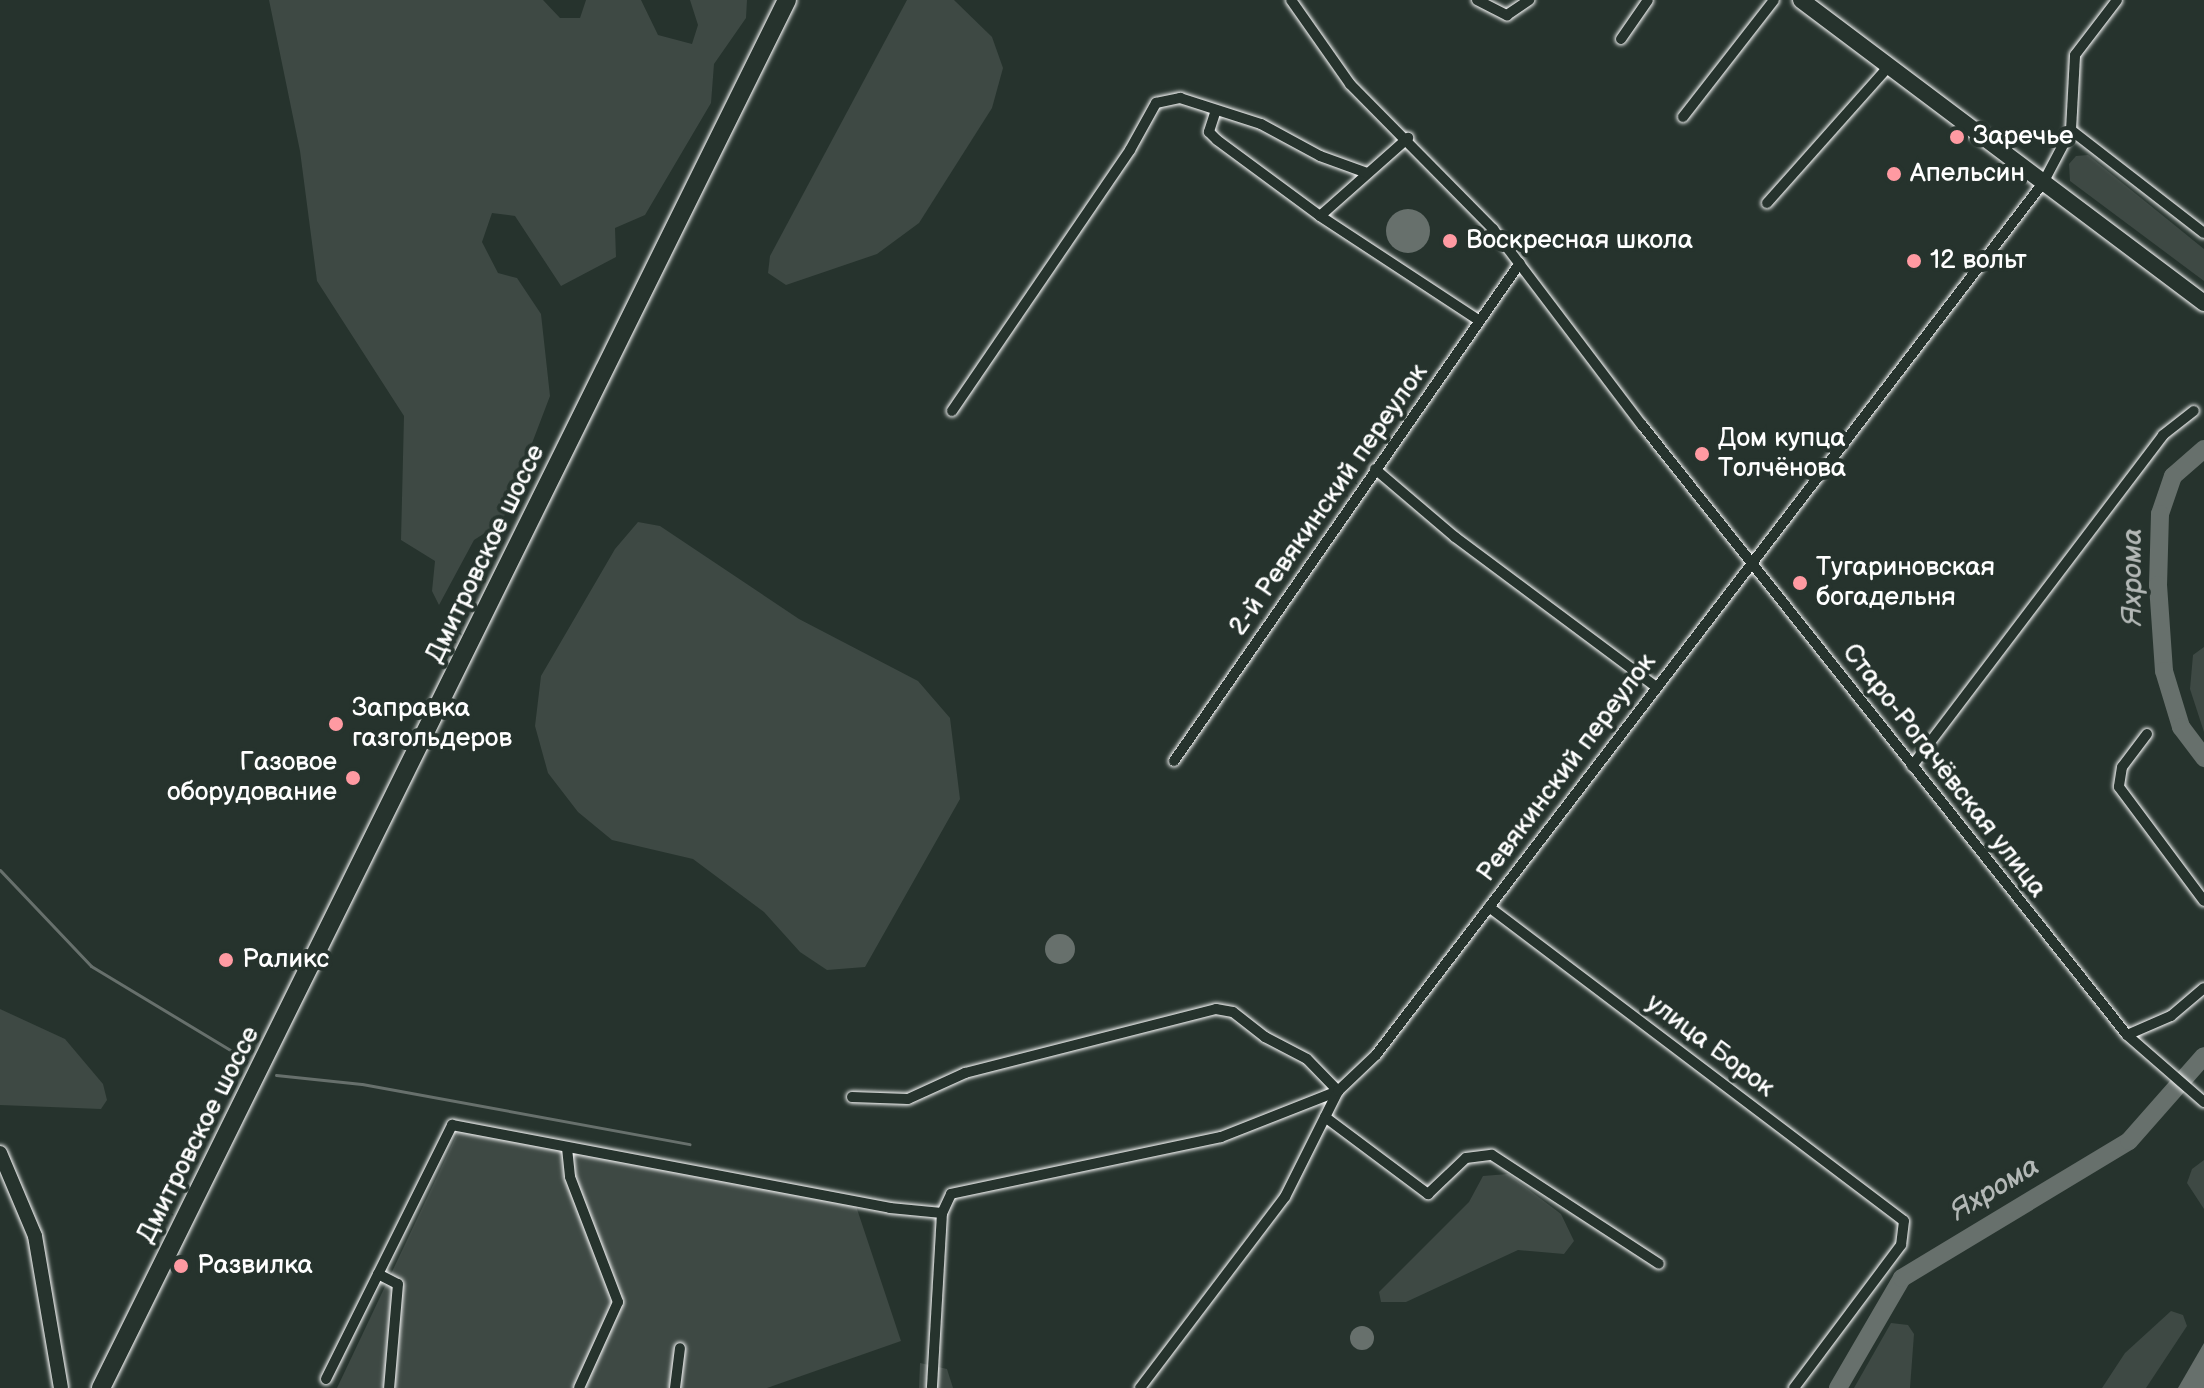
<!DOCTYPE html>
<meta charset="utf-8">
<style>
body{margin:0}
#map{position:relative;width:2204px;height:1388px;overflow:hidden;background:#26332d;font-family:"Balsamiq Sans",sans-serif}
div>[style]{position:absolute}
.green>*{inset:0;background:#3e4944}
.water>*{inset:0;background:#67706c}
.round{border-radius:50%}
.stream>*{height:3px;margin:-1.5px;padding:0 1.5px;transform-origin:1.5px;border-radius:1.5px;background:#67706c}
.river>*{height:18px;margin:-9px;padding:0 9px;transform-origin:9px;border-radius:9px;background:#67706c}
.roads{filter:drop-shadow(0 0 2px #fff) drop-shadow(0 0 2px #fff)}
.street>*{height:10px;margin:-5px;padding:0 5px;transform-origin:5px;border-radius:5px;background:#26332d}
.secondary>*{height:14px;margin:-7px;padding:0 7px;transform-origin:7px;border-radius:7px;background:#26332d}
.primary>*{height:16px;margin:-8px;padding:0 8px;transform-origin:8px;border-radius:8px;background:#26332d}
.highway>*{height:18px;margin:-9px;padding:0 9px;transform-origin:9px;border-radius:9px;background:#26332d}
.dots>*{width:22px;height:22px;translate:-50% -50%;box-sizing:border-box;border:4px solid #26332d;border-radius:50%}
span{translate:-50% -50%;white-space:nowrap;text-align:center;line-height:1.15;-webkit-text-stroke:8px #26332d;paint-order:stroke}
.poi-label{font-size:26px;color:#fff}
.left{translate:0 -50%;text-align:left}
.right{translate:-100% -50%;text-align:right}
.street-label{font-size:26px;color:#fff}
.water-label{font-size:28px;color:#b3b8b6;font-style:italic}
</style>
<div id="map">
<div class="green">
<div style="clip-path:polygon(269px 0,543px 0,560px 18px,580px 18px,586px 0,641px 0,658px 35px,692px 44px,698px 25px,690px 0,747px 0,746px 18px,714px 64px,711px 103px,645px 215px,615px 228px,616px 257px,561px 286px,515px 216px,492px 213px,482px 242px,498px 273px,517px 278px,541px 314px,550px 396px,502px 522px,474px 540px,439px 605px,432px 591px,435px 561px,401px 540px,404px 416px,317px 281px,300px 151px)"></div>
<div style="clip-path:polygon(907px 0,954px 0,992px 37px,1003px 68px,992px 108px,919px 223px,877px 254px,786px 285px,768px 273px,770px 256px)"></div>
<div style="clip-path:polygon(2088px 155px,2204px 249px,2204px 281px,2070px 181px,2069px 164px,2076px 156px)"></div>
<div style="clip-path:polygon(638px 522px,660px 526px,799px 619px,918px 681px,950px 718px,960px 799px,865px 967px,827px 970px,800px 952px,764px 912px,693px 859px,612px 840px,578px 812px,548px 773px,535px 726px,541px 676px,615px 549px)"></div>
<div style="clip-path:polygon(2204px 647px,2204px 732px,2190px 689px,2193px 655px)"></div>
<div style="clip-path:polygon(0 1009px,65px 1039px,103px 1084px,107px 1100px,101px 1109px,0 1105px)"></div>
<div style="clip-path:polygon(460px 1128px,854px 1200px,901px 1341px,767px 1388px,337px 1388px)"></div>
<div style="clip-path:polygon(2204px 1160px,2204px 1209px,2187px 1183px,2192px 1169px)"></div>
<div style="clip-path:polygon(1508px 1174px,1561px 1214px,1574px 1241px,1564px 1254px,1518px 1250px,1406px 1302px,1381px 1302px,1379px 1292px,1469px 1202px,1483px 1176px)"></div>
<div style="clip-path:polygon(2171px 1311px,2183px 1315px,2187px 1326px,2146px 1388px,2102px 1388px,2125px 1353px)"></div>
<div style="clip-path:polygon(1891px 1323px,1908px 1325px,1914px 1334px,1910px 1388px,1854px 1388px)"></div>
<div style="clip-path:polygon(920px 1363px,947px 1369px,953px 1388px,919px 1388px)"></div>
</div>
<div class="water">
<div class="round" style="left:1386px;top:209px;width:44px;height:44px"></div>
<div class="round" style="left:1045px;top:934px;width:30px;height:30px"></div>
<div class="round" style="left:1350px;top:1326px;width:24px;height:24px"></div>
<div style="clip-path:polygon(2204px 1343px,2204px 1388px,2178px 1388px)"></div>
</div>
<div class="stream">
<div style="left:0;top:870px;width:132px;rotate:46.5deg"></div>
<div style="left:91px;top:966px;width:182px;rotate:31.1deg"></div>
<div style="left:276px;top:1075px;width:86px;rotate:6deg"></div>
<div style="left:362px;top:1084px;width:333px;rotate:10.4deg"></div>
</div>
<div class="river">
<div style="left:2204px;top:449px;width:41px;rotate:138.9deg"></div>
<div style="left:2173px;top:476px;width:40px;rotate:108.9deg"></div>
<div style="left:2160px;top:514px;width:71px;rotate:91.6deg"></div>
<div style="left:2158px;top:585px;width:86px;rotate:86deg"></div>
<div style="left:2164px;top:671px;width:59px;rotate:73.1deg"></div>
<div style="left:2181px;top:727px;width:39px;rotate:53deg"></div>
<div style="left:1838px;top:1388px;width:127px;rotate:-59.8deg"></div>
<div style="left:1902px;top:1278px;width:265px;rotate:-31.1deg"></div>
<div style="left:2129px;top:1141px;width:113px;rotate:-48.6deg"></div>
</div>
<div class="roads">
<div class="street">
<div style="left:1291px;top:0;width:103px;rotate:54.9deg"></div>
<div style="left:1350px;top:84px;width:204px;rotate:45.4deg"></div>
<div style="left:1493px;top:229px;width:246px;rotate:52.8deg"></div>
<div style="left:1642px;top:425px;width:779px;rotate:51.51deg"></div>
<div style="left:2127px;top:1035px;width:102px;rotate:41deg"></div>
<div style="left:1477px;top:0;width:34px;rotate:27deg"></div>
<div style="left:1507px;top:15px;width:27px;rotate:-34deg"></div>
<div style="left:1621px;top:39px;width:47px;rotate:-55.3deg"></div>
<div style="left:1215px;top:113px;width:20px;rotate:108deg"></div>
<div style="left:1209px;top:132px;width:11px;rotate:45deg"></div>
<div style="left:1217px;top:140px;width:128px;rotate:36.4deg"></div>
<div style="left:1320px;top:216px;width:191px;rotate:33.3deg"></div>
<div style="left:1683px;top:117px;width:148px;rotate:-52.1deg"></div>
<div style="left:2071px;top:130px;width:168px;rotate:37.8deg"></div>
<div style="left:1767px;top:203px;width:183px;rotate:-48.3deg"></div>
<div style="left:1320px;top:216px;width:118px;rotate:-41.6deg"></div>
<div style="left:952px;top:411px;width:316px;rotate:-55.7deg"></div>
<div style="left:1130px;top:150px;width:54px;rotate:-61deg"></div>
<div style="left:1156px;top:103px;width:25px;rotate:-12deg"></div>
<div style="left:1180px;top:98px;width:85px;rotate:17.8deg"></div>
<div style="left:1261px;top:124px;width:67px;rotate:28.5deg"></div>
<div style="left:1320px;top:156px;width:50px;rotate:19.9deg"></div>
<div style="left:1375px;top:469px;width:105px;rotate:40.4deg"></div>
<div style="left:1455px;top:537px;width:251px;rotate:36.7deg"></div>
<div style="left:2147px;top:734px;width:41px;rotate:127.1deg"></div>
<div style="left:2122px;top:767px;width:20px;rotate:99deg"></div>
<div style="left:2119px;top:787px;width:142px;rotate:53.3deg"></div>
<div style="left:1174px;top:761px;width:606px;rotate:-55.21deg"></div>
<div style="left:1912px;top:766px;width:415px;rotate:-52.8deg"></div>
<div style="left:2163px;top:435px;width:39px;rotate:-38deg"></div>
<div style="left:1489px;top:907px;width:520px;rotate:37.11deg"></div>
<div style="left:1904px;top:1221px;width:24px;rotate:97deg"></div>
<div style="left:1901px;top:1245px;width:179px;rotate:126.8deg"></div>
<div style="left:2127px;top:1035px;width:48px;rotate:-23.4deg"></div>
<div style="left:2171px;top:1016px;width:43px;rotate:-40.3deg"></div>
<div style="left:852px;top:1097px;width:56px;rotate:2deg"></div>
<div style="left:908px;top:1099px;width:63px;rotate:-24.5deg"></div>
<div style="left:965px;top:1073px;width:259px;rotate:-14.3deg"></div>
<div style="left:1216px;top:1009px;width:17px;rotate:10deg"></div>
<div style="left:1233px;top:1012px;width:41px;rotate:38deg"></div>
<div style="left:1265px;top:1037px;width:47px;rotate:27.6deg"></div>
<div style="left:1307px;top:1059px;width:45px;rotate:45.9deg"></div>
<div style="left:1338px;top:1091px;width:126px;rotate:158.5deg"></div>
<div style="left:1221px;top:1137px;width:276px;rotate:168.1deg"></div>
<div style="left:951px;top:1194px;width:21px;rotate:115deg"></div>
<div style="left:942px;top:1213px;width:175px;rotate:93.3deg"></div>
<div style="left:1325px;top:1117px;width:129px;rotate:36.8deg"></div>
<div style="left:1428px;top:1194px;width:52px;rotate:-43.5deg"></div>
<div style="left:1466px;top:1158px;width:26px;rotate:-7deg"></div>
<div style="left:1492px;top:1155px;width:199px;rotate:33.1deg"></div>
<div style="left:567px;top:1148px;width:29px;rotate:84deg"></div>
<div style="left:570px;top:1177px;width:134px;rotate:69deg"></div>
<div style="left:618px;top:1302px;width:94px;rotate:114.4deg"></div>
<div style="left:378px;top:1274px;width:22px;rotate:27deg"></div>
<div style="left:398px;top:1284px;width:104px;rotate:94.9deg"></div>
<div style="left:326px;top:1379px;width:284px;rotate:-63.6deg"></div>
<div style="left:452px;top:1125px;width:446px;rotate:10.7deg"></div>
<div style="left:890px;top:1208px;width:52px;rotate:5.5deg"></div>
<div style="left:675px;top:1388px;width:40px;rotate:-82.9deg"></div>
<div style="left:1140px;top:1388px;width:240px;rotate:-52.8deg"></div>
<div style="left:1285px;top:1197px;width:119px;rotate:-63.4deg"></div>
<div style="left:1338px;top:1091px;width:52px;rotate:-43.5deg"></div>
<div style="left:1376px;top:1055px;width:1098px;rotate:-52.59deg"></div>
<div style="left:2043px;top:183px;width:60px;rotate:-62.2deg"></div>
<div style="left:2071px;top:130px;width:75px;rotate:-86.9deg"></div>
<div style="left:2075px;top:55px;width:69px;rotate:-52.6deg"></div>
</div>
<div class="secondary">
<div style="left:0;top:1153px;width:90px;rotate:67.1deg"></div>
<div style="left:35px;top:1236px;width:154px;rotate:80.3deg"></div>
</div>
<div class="primary">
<div style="left:1801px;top:0;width:504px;rotate:36.94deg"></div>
</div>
<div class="highway">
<div style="left:101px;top:1388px;width:1548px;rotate:-63.7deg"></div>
</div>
</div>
<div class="dots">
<div style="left:1957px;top:137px;background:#ff9aa2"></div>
<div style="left:1894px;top:174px;background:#ff9aa2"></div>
<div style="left:1450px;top:241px;background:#ff9aa2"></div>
<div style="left:1914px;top:261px;background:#ff9aa2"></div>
<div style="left:1702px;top:454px;background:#ff9aa2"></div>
<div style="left:1800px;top:583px;background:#ff9aa2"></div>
<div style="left:336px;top:724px;background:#ff9aa2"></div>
<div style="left:353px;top:778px;background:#ff9aa2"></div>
<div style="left:226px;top:960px;background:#ff9aa2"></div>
<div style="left:181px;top:1266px;background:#ff9aa2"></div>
</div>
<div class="poi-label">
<span class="left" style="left:1973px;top:137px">Заречье</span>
<span class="left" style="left:1910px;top:174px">Апельсин</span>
<span class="left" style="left:1466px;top:241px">Воскресная школа</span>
<span class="left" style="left:1930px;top:261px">12 вольт</span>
<span class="left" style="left:1718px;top:454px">Дом купца<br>Толчёнова</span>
<span class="left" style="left:1816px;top:583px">Тугариновская<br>богадельня</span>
<span class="left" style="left:352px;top:724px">Заправка<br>газгольдеров</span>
<span class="right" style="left:337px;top:778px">Газовое<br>оборудование</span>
<span class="left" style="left:242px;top:960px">Раликс</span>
<span class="left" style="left:197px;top:1266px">Развилка</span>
</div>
<div class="street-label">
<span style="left:1329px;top:500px;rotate:-55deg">2-й Ревякинский переулок</span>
<span style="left:486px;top:554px;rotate:-64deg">Дмитровское шоссе</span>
<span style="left:1567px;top:768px;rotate:-53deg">Ревякинский переулок</span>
<span style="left:1944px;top:771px;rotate:52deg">Старо-Рогачёвская улица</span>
<span style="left:1710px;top:1046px;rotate:37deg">улица Борок</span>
<span style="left:199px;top:1135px;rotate:-63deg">Дмитровское шоссе</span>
</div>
<div class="water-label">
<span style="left:2133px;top:577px;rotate:-90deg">Яхрома</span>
<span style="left:1995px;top:1189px;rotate:-31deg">Яхрома</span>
</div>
</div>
